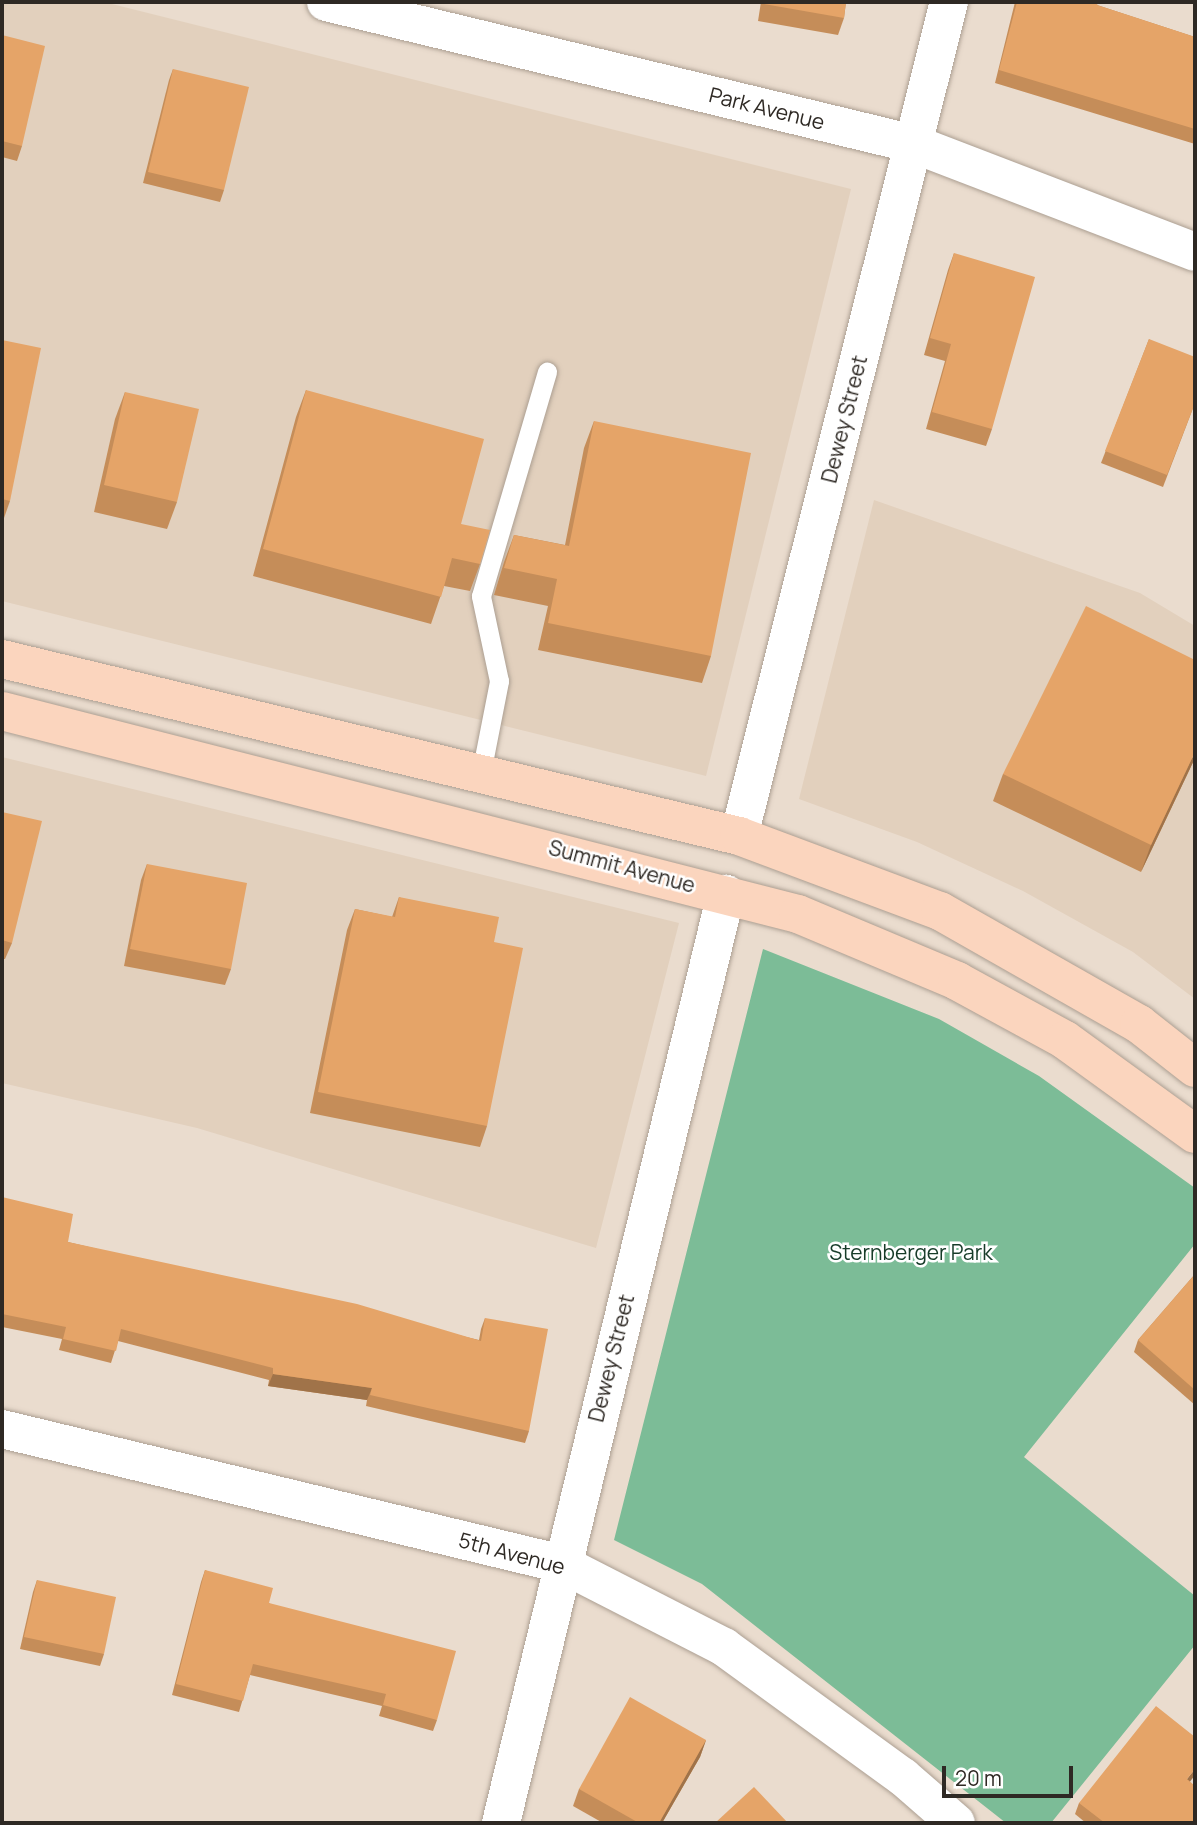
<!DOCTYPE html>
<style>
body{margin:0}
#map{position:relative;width:1197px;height:1825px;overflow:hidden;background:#eadcce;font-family:Manrope,sans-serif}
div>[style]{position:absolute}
.built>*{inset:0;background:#e2d0bd}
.green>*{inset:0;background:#7cbc97}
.roads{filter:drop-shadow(0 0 2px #ac9f92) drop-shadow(0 0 2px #ac9f92)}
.service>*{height:19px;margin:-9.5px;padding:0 9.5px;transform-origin:9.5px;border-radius:9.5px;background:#fff}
.minor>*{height:38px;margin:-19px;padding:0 19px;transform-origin:19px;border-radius:19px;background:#fff}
.primary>*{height:38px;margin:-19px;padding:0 19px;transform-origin:19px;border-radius:19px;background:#fbd5be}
.wall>*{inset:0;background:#c58d59}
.shaded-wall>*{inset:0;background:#a07349}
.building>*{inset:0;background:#e5a468}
span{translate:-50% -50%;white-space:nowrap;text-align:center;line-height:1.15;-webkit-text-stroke:5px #fff;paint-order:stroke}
.street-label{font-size:21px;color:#2e2924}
.park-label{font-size:21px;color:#173c29}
.frame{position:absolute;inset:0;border:4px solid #2e2924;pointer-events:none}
.scale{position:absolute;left:942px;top:1766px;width:131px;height:32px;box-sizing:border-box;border:4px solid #2e2924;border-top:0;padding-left:9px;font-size:21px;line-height:24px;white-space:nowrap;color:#2e2924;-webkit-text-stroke:5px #fff;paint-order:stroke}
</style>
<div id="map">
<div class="built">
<div style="clip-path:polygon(2px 2px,104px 2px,851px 189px,706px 776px,2px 601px)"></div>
<div style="clip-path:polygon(874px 500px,1140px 593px,1195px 626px,1195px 999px,1133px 952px,1023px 891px,917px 842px,799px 799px)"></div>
<div style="clip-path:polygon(2px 757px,679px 923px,596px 1248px,197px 1128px,2px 1083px)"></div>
</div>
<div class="green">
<div style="clip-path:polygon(763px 949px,939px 1019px,1039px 1076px,1195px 1188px,1195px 1244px,1024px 1457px,1195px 1596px,1195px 1645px,1051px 1823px,1006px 1823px,702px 1584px,614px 1540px)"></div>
</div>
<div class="roads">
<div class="service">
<div style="left:481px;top:773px;width:94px;rotate:-78.9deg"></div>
<div style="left:499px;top:681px;width:87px;rotate:-102deg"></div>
<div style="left:481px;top:596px;width:234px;rotate:-73.6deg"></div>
</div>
<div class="minor">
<div style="left:326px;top:2px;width:605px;rotate:13.58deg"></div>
<div style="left:914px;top:144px;width:301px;rotate:21deg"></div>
<div style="left:739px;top:836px;width:860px;rotate:-75.87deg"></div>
<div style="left:2px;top:1429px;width:576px;rotate:13.55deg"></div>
<div style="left:562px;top:1564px;width:182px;rotate:27.1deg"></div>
<div style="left:724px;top:1647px;width:221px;rotate:36deg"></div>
<div style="left:903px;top:1777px;width:70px;rotate:41deg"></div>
<div style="left:501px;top:1823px;width:956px;rotate:-76.39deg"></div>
</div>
<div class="primary">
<div style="left:2px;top:659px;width:758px;rotate:13.5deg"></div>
<div style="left:739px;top:836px;width:215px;rotate:20.5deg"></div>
<div style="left:940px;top:911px;width:229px;rotate:29.6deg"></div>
<div style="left:1139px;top:1024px;width:71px;rotate:38.2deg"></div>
<div style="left:2px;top:711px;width:821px;rotate:14.31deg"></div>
<div style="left:798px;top:914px;width:173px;rotate:22.8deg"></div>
<div style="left:957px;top:981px;width:123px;rotate:28.6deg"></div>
<div style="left:1065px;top:1040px;width:160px;rotate:35.9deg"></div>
</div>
</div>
<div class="wall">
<div style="clip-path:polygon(761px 2px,846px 2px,844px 18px,838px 35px,758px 21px)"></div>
<div style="clip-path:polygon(1015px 2px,1098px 2px,1097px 5px,1195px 37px,1195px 144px,995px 83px)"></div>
<div style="clip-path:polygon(2px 35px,22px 146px,17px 161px,2px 157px)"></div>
<div style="clip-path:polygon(173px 69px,224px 190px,220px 202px,143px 183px,169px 80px)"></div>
<div style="clip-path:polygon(954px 253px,992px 429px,986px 446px,926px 429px,945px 361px,924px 355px,948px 270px)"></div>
<div style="clip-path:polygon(1149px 339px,1195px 403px,1163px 487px,1101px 463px)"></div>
<div style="clip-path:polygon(2px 340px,10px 501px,4px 518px,2px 517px)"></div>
<div style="clip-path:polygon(306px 390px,461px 524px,480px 564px,470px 591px,444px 586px,431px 624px,253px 576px,296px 417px)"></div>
<div style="clip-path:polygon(125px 392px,177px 502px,167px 529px,94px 512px,115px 419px)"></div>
<div style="clip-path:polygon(594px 421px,711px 656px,702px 683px,538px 650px,548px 606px,494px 595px,504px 562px,514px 535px,565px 545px,584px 448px)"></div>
<div style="clip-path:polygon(1195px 758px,1141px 872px,993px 801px,1003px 774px)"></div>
<div style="clip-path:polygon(2px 812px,12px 943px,5px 959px,2px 959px)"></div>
<div style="clip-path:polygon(147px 864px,231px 969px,225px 985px,124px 966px,141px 880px)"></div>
<div style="clip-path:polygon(399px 897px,494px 942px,487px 1126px,480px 1147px,310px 1113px,347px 930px,355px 909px,392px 917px)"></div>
<div style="clip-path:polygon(2px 1197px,68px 1242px,479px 1340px,481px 1329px,485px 1318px,529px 1431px,525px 1443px,366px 1406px,367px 1400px,268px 1386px,269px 1380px,118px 1341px,111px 1363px,59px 1350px,62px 1339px,2px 1327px)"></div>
<div style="clip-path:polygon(1195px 1274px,1195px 1405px,1134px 1352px,1138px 1340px)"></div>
<div style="clip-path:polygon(205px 1570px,269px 1603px,437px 1720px,433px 1731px,379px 1716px,382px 1706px,250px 1675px,239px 1712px,172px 1695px,201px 1582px)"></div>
<div style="clip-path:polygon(37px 1580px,104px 1654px,100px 1666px,20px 1649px,33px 1592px)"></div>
<div style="clip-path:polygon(706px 1740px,700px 1757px,662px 1823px,603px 1823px,573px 1806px,579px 1789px)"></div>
<div style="clip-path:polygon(1190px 1782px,1195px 1823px,1086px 1823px,1075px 1814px,1079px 1803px)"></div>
</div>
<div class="shaded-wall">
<div style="clip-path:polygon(1195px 752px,1195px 758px,1141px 872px,1151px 845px)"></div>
<div style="clip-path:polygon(273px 1374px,372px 1388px,367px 1400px,268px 1386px)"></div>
<div style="clip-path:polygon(706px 1740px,700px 1757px,662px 1823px,659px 1823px)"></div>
<div style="clip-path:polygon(1195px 1769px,1195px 1775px,1183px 1791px,1187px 1779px)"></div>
</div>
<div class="building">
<div style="clip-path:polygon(765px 2px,846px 2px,844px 18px,764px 4px)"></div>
<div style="clip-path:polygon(1017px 2px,1098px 2px,1097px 5px,1195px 37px,1195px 129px,999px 70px)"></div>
<div style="clip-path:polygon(2px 35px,45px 46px,22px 146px,2px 141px)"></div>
<div style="clip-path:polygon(173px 69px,249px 87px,224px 190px,148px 172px)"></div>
<div style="clip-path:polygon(954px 253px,1035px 277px,992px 429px,932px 412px,951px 344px,930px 338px)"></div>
<div style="clip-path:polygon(1149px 339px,1195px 357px,1195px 403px,1167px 475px,1105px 451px)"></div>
<div style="clip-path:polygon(2px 340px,41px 348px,10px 501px,2px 499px)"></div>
<div style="clip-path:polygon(306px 390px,484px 439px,461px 524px,490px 530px,480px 564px,452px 558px,441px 597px,263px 549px)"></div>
<div style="clip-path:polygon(125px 392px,199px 409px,177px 502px,104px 485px)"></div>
<div style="clip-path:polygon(594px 421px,751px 453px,711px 656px,548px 623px,557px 579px,504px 568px,514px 535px,569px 546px)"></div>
<div style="clip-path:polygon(1086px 606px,1195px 660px,1195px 752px,1151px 845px,1003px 774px)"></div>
<div style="clip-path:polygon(2px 812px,42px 821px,12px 943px,2px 940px)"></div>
<div style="clip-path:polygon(147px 864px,247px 883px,231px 969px,130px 949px)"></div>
<div style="clip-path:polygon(399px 897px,499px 917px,494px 942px,523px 948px,487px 1126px,318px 1092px,355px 909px,395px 917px)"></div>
<div style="clip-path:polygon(2px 1197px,73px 1214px,68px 1242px,357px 1304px,481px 1341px,485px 1318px,548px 1329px,529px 1431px,370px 1395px,372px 1388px,273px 1374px,273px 1368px,121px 1329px,116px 1351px,63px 1339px,66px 1327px,2px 1314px)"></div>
<div style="clip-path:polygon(1195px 1274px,1195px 1390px,1138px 1340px)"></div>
<div style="clip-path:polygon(205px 1570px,273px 1588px,269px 1603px,456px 1651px,437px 1720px,383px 1705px,386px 1694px,253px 1664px,243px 1701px,176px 1684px)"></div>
<div style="clip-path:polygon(37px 1580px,116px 1597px,104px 1654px,24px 1637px)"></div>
<div style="clip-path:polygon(630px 1697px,706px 1740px,659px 1823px,639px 1823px,579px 1789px)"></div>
<div style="clip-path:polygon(1156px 1706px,1195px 1737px,1195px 1769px,1187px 1779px,1195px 1786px,1195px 1823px,1105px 1823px,1079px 1803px)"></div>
<div style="clip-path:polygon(754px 1787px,788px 1823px,715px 1823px)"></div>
</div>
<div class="street-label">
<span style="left:767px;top:108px;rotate:14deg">Park Avenue</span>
<span style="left:844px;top:419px;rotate:-76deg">Dewey Street</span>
<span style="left:622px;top:866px;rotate:15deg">Summit Avenue</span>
<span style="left:611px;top:1358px;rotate:-76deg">Dewey Street</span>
<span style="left:512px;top:1553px;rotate:15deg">5th Avenue</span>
</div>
<div class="park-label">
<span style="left:911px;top:1252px">Sternberger Park</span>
</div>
<div class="frame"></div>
<div class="scale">20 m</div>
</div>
